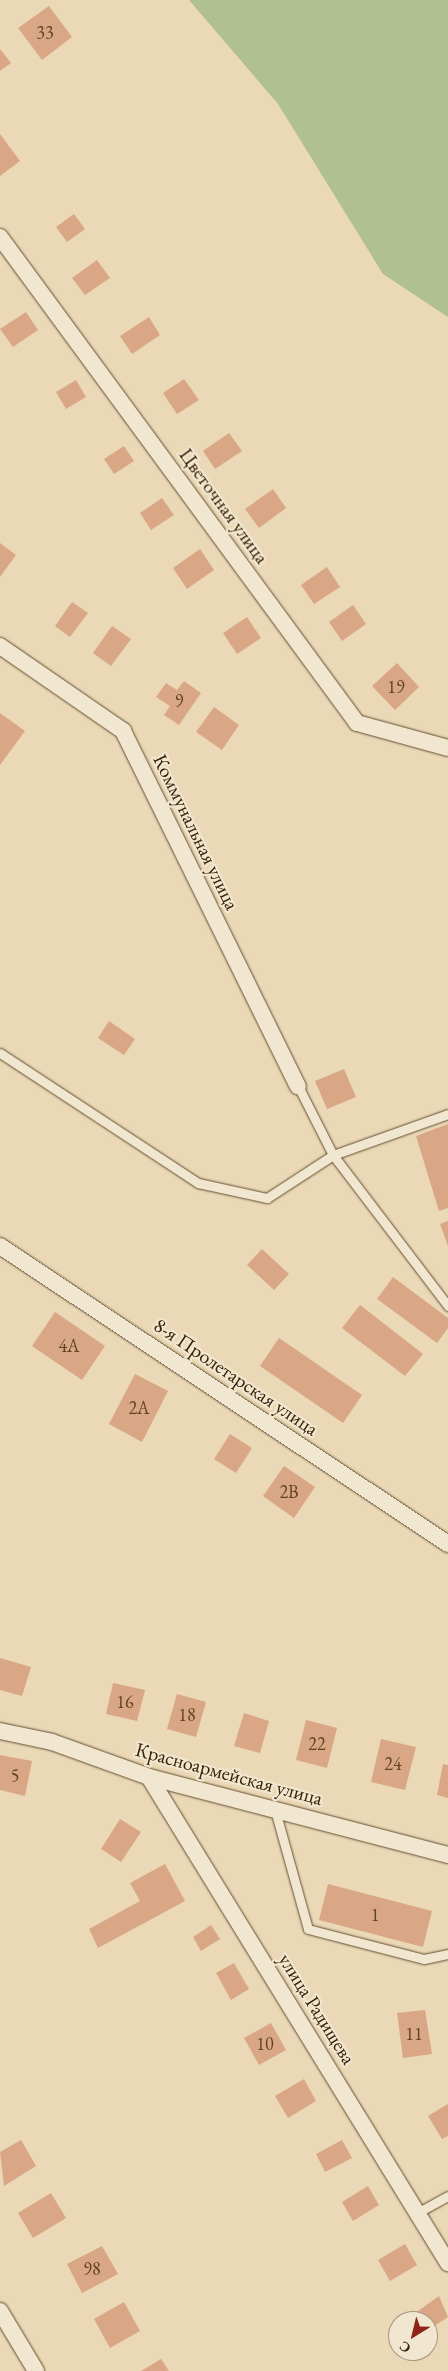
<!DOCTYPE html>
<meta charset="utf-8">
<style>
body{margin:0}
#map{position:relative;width:448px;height:2371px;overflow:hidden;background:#ead8b6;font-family:"EB Garamond",serif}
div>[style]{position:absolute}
.green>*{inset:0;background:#b0c093}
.building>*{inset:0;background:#d9a786}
.roads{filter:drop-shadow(0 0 1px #644e30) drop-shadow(0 0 1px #644e30)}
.service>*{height:9px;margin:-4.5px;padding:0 4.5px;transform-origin:4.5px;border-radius:4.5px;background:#f1e6d0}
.minor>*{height:16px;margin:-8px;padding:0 8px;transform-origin:8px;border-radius:8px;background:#f1e6d0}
span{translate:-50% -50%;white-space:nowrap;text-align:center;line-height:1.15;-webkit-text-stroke:4.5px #f1e6d0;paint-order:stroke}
.number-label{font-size:18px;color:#604224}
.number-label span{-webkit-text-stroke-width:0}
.street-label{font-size:20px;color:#382004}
.north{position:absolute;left:388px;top:2311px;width:50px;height:50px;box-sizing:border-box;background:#f1e6d0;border:1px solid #a7977e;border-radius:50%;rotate:216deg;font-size:14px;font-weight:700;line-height:20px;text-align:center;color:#382004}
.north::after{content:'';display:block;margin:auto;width:18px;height:22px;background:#8f2418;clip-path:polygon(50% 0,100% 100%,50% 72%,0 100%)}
</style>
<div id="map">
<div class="green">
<div style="clip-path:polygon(189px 0,448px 0,448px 317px,383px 274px,278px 104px)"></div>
</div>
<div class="building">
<div style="clip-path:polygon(49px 6px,72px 37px,42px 60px,18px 28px)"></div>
<div style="clip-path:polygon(0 49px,11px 63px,0 71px)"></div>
<div style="clip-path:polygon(0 134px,20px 161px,0 176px)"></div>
<div style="clip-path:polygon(74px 214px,85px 229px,67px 242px,56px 227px)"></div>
<div style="clip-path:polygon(97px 260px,110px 278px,85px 295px,72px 278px)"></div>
<div style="clip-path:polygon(26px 312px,38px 330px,13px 347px,0 329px)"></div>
<div style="clip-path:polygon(149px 317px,160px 335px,132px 354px,120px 336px)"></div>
<div style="clip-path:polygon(184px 379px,199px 400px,177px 414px,163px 393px)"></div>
<div style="clip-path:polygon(76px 380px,86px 397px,66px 409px,56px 392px)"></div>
<div style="clip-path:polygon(229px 433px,242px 451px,215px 469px,203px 451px)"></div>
<div style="clip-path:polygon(124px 446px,134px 461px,114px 474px,104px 459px)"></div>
<div style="clip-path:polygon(273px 489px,286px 508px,259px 528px,245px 509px)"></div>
<div style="clip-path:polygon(162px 498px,174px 515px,151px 530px,140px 513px)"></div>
<div style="clip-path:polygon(0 543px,16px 555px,0 577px)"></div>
<div style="clip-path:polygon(200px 549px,214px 570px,187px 589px,173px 568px)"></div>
<div style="clip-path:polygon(327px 567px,340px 587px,314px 604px,301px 585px)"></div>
<div style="clip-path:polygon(72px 602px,88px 613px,70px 637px,55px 626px)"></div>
<div style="clip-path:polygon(353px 605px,366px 624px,342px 641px,329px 622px)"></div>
<div style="clip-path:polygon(247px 617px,261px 638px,237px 654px,223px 633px)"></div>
<div style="clip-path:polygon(112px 626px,131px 639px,111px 666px,93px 653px)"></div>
<div style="clip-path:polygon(397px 663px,419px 687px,395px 710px,372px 686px)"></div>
<div style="clip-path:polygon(184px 681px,201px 693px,179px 725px,164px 715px,170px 706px,156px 697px,166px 683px,177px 690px)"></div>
<div style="clip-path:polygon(214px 707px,239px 725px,222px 750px,196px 732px)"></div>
<div style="clip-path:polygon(0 713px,25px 731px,0 765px)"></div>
<div style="clip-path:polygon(109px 1021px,135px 1039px,124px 1055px,98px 1038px)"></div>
<div style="clip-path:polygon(344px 1069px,356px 1097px,327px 1109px,315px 1081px)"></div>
<div style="clip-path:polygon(448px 1124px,448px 1208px,439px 1211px,416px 1136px)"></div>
<div style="clip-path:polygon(448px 1221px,448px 1246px,440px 1224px)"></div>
<div style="clip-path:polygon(262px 1249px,289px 1274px,274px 1290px,247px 1265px)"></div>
<div style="clip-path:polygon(393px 1277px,448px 1318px,448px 1328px,437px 1343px,377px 1299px)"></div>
<div style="clip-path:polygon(360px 1305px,423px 1354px,405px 1376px,342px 1328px)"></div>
<div style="clip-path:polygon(55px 1312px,105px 1346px,82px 1380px,32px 1346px)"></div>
<div style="clip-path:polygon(279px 1338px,362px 1395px,343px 1423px,260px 1366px)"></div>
<div style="clip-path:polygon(135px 1374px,168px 1391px,142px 1442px,109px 1424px)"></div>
<div style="clip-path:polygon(230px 1434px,252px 1448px,236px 1473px,214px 1459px)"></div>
<div style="clip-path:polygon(284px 1466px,315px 1487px,294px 1518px,263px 1496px)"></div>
<div style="clip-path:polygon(0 1658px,31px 1667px,22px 1696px,0 1690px)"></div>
<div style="clip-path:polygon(113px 1683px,145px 1690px,137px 1721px,106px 1714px)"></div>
<div style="clip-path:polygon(177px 1694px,206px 1702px,196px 1737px,167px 1729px)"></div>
<div style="clip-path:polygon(244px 1713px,269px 1721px,260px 1753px,234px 1746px)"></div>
<div style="clip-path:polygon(306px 1720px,337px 1728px,327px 1768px,296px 1760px)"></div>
<div style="clip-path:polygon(381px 1739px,416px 1747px,405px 1790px,371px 1782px)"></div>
<div style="clip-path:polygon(0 1755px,32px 1761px,25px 1796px,0 1790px)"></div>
<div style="clip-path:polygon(443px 1764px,448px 1765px,448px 1798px,437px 1795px)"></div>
<div style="clip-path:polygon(120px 1819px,141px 1832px,121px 1862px,101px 1849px)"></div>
<div style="clip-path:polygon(165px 1864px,185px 1901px,98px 1948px,89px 1929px,140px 1901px,130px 1883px)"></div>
<div style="clip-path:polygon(328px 1884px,432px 1911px,423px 1947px,319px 1920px)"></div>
<div style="clip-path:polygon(211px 1925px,220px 1939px,201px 1951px,193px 1937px)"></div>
<div style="clip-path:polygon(234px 1963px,249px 1989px,231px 2000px,216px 1973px)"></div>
<div style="clip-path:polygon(425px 2010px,432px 2054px,403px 2058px,397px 2013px)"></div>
<div style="clip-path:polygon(271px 2023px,286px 2050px,259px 2065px,244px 2038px)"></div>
<div style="clip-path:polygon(304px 2079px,316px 2101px,288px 2118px,275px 2096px)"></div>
<div style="clip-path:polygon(448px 2104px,448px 2136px,442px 2139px,428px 2116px)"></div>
<div style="clip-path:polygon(21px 2140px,36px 2166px,4px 2186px,0 2152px)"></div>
<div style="clip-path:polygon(342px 2140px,352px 2158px,325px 2172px,316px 2154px)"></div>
<div style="clip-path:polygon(368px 2186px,379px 2205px,353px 2221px,342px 2202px)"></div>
<div style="clip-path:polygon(51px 2193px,66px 2218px,33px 2238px,18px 2213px)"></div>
<div style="clip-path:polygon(405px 2244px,417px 2265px,390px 2281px,378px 2260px)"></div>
<div style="clip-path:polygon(102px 2246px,118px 2274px,82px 2293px,67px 2264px)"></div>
<div style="clip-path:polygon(439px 2296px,448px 2317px,428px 2330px,428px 2321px,404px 2321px)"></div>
<div style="clip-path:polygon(124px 2302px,140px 2331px,110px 2348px,94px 2319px)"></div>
<div style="clip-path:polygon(161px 2359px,169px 2371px,141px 2371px)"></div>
</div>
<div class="roads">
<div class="service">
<div style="left:0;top:1053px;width:237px;rotate:33.3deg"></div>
<div style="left:198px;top:1183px;width:71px;rotate:12.3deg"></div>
<div style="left:267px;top:1198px;width:79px;rotate:-33.1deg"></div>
<div style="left:333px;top:1155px;width:77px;rotate:-116.9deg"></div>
<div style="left:448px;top:1114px;width:122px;rotate:160.4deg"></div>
<div style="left:333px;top:1155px;width:190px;rotate:52.7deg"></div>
<div style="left:275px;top:1810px;width:123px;rotate:74.5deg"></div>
<div style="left:308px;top:1929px;width:120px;rotate:14.5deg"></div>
<div style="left:424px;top:1959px;width:25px;rotate:-12deg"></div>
<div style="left:417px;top:2213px;width:35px;rotate:-29deg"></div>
</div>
<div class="minor">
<div style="left:0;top:237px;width:603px;rotate:53.7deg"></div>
<div style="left:357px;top:723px;width:94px;rotate:15.4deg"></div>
<div style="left:0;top:646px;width:150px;rotate:34.6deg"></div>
<div style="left:123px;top:731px;width:396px;rotate:63.8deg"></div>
<div style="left:0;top:1246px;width:538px;rotate:33.63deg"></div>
<div style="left:0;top:1731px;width:53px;rotate:11.9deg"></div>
<div style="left:52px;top:1742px;width:103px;rotate:19.8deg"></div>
<div style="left:149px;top:1777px;width:309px;rotate:14.6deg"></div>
<div style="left:149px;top:1777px;width:571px;rotate:58.4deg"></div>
<div style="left:0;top:2311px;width:70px;rotate:59deg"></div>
</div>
</div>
<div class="number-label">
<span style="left:45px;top:33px">33</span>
<span style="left:396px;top:687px">19</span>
<span style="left:179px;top:701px">9</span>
<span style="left:69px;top:1346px">4А</span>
<span style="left:139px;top:1408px">2А</span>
<span style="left:289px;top:1492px">2В</span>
<span style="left:125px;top:1702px">16</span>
<span style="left:187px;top:1715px">18</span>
<span style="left:317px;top:1744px">22</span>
<span style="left:393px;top:1764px">24</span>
<span style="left:15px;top:1776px">5</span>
<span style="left:375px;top:1915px">1</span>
<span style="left:414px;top:2034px">11</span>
<span style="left:265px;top:2044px">10</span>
<span style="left:92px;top:2269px">98</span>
</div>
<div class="street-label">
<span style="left:224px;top:506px;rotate:54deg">Цветочная улица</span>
<span style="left:196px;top:832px;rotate:64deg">Коммунальная улица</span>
<span style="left:236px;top:1377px;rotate:34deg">8-я Пролетарская улица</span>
<span style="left:229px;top:1774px;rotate:15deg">Красноармейская улица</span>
<span style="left:317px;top:2009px;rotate:58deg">улица Радищева</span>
</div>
<div class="north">С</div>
</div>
